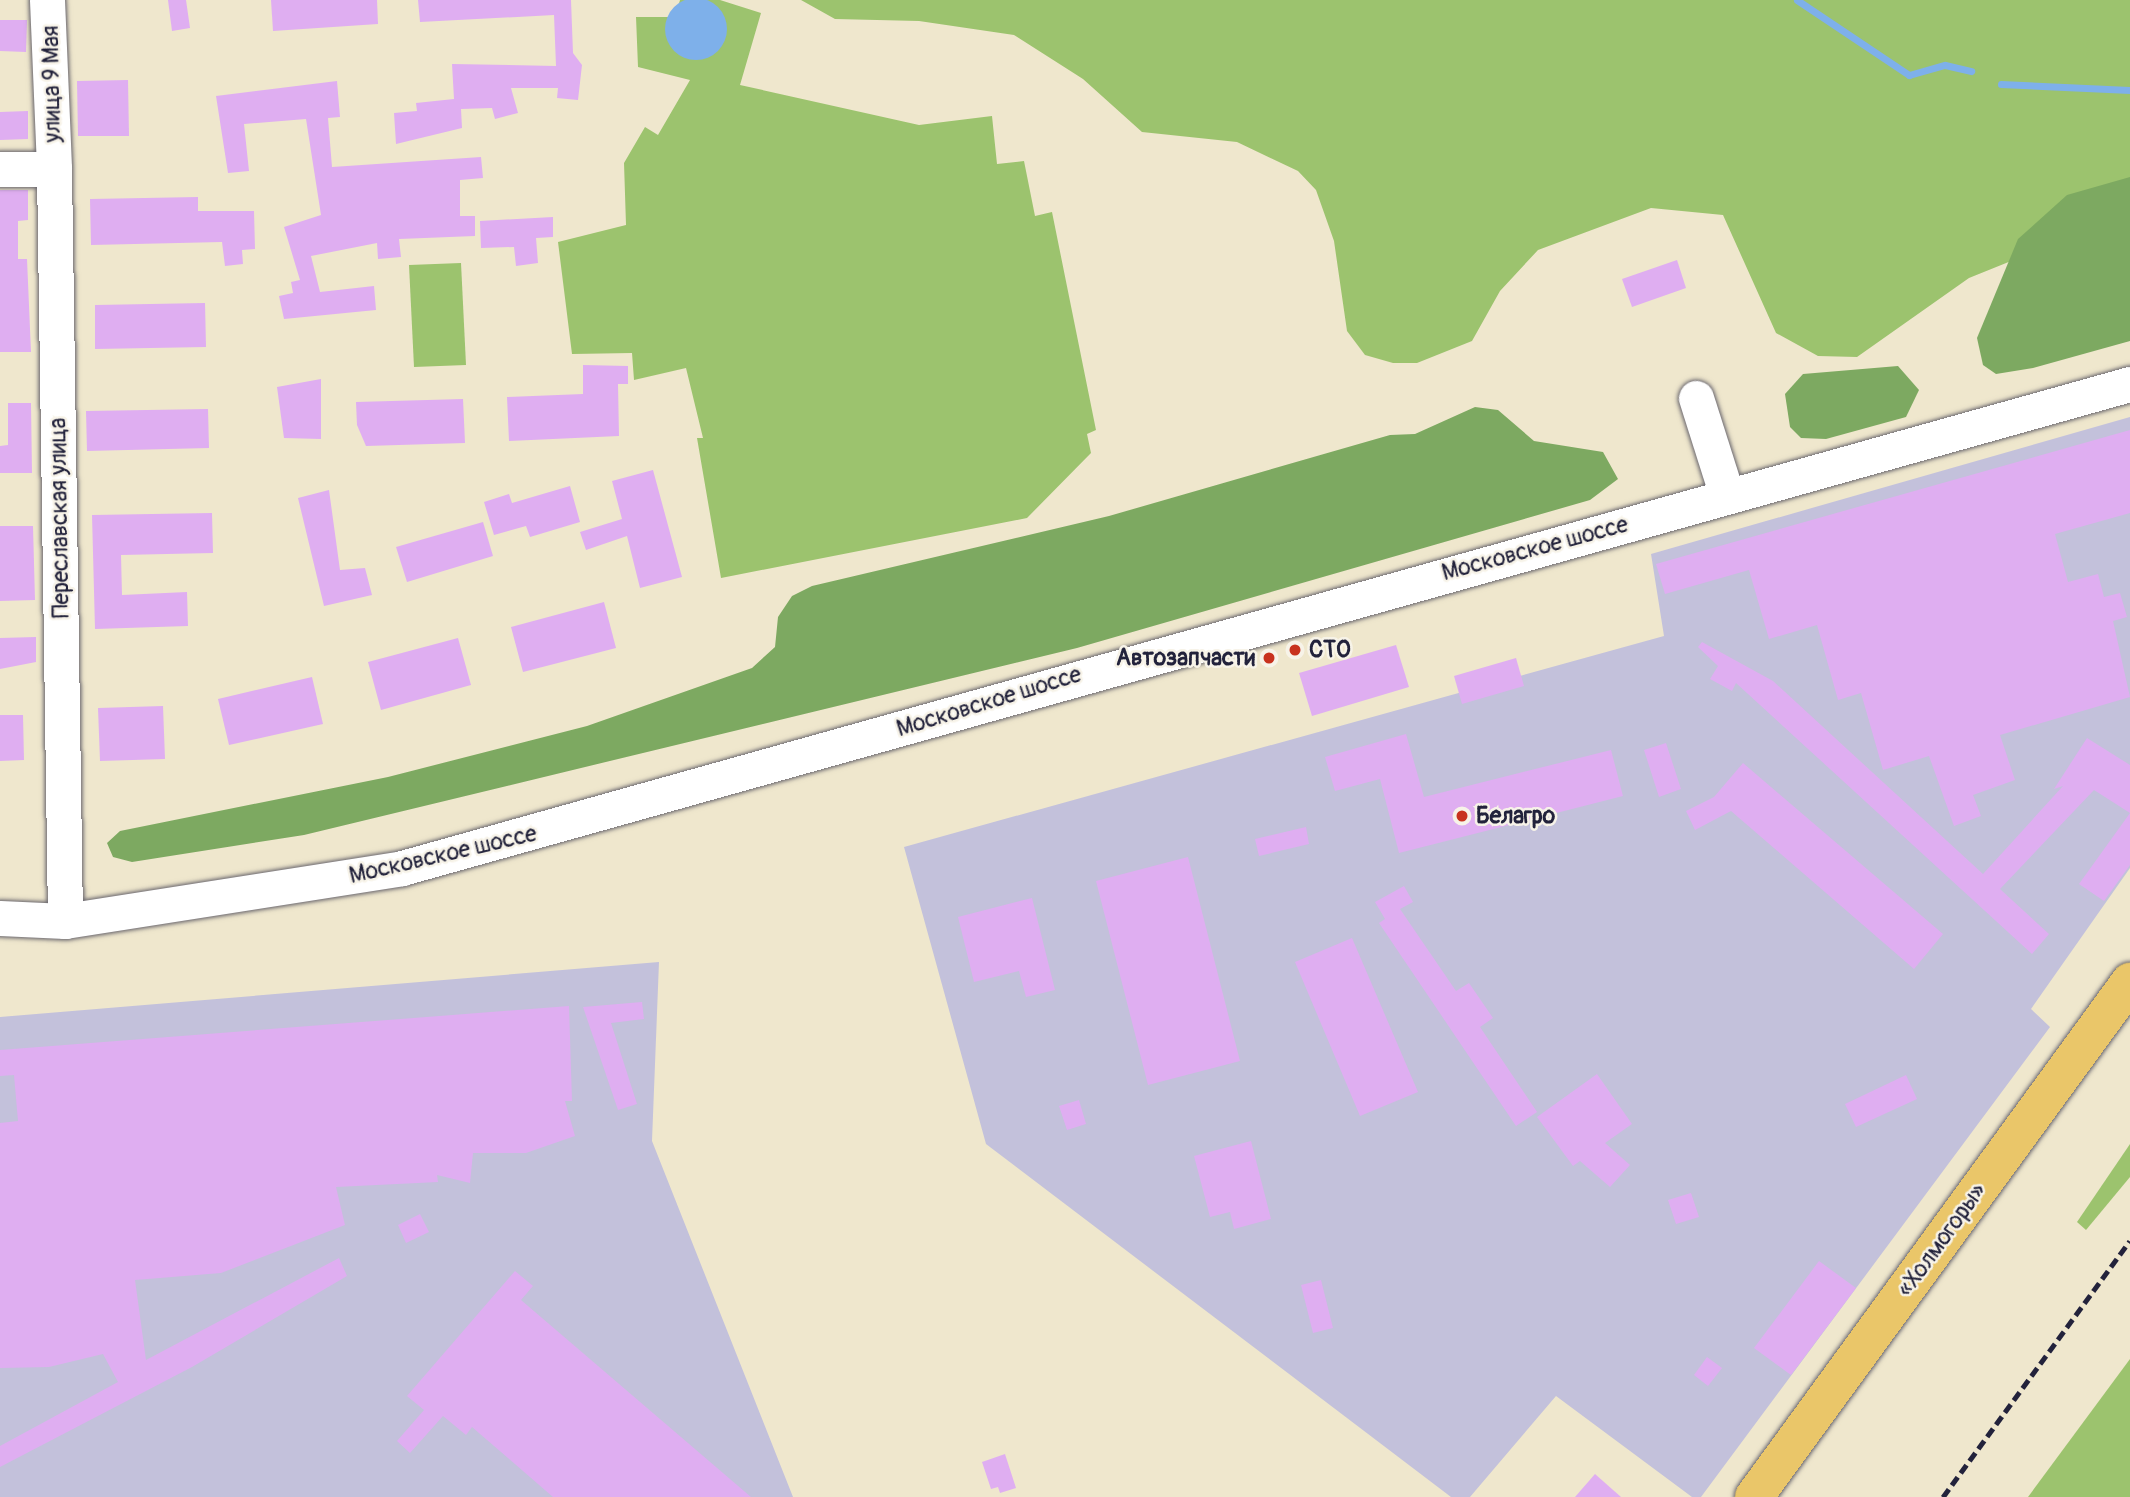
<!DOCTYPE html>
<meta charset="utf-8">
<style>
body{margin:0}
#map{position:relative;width:2130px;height:1497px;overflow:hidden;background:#efe7cd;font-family:Pangolin,sans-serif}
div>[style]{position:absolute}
.industrial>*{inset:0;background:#c3c1db}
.green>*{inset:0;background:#9cc36e}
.forest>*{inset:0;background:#7da961}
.water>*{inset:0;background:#7eb0ea}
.round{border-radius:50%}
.stream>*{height:7px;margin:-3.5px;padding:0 3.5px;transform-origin:3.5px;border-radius:3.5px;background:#7eb0ea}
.building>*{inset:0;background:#dfaef1}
.roads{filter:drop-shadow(0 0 2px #6a676e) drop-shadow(0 0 2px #6a676e)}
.minor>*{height:35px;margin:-17.5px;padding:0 17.5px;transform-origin:17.5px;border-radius:17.5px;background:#fff}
.highway>*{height:38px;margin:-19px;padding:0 19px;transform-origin:19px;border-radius:19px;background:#eac669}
.rail>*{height:5px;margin-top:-2.5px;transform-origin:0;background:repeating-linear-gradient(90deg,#22223b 0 10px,transparent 0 15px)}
.dots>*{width:19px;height:19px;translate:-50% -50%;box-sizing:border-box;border:4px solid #f7f3e8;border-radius:50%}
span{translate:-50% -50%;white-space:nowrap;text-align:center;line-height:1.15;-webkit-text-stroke:5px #f7f3e8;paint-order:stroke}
.street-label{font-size:23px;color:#22223b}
.poi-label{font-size:23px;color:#22223b;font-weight:700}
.left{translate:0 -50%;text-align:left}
.right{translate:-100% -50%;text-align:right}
</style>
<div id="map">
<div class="industrial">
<div style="clip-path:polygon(2130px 417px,2130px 868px,2031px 1009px,2050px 1027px,1701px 1497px,1692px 1497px,1556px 1396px,1470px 1497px,1451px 1497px,986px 1144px,904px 847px,1664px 636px,1651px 554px)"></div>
<div style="clip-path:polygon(659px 962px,652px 1141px,793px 1497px,0 1497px,0 1017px)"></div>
</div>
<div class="green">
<div style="clip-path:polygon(680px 0,720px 0,761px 13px,740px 85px,919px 125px,992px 116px,997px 164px,1024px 161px,1035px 216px,1052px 212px,1096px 430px,1087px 434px,1091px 453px,1027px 518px,721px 578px,697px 438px,703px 438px,686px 368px,634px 380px,632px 353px,572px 354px,558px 242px,626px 225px,624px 163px,645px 127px,658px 135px,690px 80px,638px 67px,636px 17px,675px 17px)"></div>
<div style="clip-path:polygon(801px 0,2130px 0,2130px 213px,1969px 278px,1857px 357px,1818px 356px,1776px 333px,1723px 215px,1651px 208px,1538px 250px,1500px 291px,1472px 341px,1417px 363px,1393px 363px,1365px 355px,1347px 331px,1334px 241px,1316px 190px,1298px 171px,1237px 142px,1142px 132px,1083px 79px,1014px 35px,919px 21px,835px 19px)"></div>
<div style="clip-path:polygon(461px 263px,466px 365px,414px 367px,409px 265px)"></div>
<div style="clip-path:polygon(2130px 1144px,2130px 1177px,2086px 1230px,2077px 1222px)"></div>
<div style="clip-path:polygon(2130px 1359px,2130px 1497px,2028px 1497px)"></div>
</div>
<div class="forest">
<div style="clip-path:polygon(2130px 177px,2130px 341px,2033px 368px,1996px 374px,1983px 365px,1977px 338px,2018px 239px,2067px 195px)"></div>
<div style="clip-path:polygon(1898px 366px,1919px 390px,1906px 417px,1826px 439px,1801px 438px,1790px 427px,1785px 394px,1803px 374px)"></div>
<div style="clip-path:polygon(1475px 407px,1498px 410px,1534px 441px,1603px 452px,1618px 479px,1590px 500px,1077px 648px,304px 835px,132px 862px,113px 857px,107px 843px,120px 831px,388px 777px,587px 726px,752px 668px,775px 647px,778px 617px,792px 596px,812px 586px,1109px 516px,1390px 435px,1415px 434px)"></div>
</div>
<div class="water">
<div class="round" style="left:665px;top:-2px;width:62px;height:62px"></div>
</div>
<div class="stream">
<div style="left:1797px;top:0;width:135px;rotate:33.8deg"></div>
<div style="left:1909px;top:75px;width:37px;rotate:-16deg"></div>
<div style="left:1945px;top:65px;width:27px;rotate:13deg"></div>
<div style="left:2001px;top:84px;width:129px;rotate:2.7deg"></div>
</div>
<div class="building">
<div style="clip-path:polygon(168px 0,186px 0,190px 28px,172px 31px)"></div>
<div style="clip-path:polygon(271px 0,377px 0,378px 24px,273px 31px)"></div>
<div style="clip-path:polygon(418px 0,571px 0,573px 53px,582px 65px,578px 100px,557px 98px,558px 88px,511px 88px,518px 113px,495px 119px,492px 108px,461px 109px,462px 128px,396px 144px,394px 113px,417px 111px,416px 103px,454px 99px,452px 64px,556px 66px,554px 15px,420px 22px)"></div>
<div style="clip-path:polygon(0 20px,27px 20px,26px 52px,0 51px)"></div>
<div style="clip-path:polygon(128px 80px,129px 136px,78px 136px,77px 81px)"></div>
<div style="clip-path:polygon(337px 81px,340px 117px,328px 118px,332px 167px,481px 157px,483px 178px,460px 180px,460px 216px,475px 216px,475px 236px,399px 239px,401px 257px,378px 259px,377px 243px,311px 256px,320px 292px,374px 286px,376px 310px,284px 319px,279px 296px,293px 293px,291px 282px,300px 280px,284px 227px,321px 215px,306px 119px,244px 124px,249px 171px,228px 173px,216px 96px)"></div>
<div style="clip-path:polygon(28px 111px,28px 139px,0 140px,0 112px)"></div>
<div style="clip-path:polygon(0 190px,28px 190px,28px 220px,18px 221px,18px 259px,27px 259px,31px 352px,0 352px)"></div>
<div style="clip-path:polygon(198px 197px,198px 211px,254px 211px,255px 249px,242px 250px,243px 264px,225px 266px,222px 242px,91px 245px,90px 199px)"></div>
<div style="clip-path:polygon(553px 217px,553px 237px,536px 238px,538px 263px,516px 266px,514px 247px,481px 248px,480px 221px)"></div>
<div style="clip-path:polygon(1677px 260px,1686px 288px,1632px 307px,1622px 279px)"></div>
<div style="clip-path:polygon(205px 303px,206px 347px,95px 349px,95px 305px)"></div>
<div style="clip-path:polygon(583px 365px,628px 366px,628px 384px,618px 384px,619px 436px,509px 441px,507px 397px,583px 394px)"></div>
<div style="clip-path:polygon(321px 379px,321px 439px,284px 438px,277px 387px)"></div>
<div style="clip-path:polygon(463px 399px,465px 443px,366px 446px,357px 425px,356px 402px)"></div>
<div style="clip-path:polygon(8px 403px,31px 403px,32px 473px,0 473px,0 446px,8px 445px)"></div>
<div style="clip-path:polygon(208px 409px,209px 448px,87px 451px,86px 411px)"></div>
<div style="clip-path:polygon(2130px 430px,2130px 513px,2055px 534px,2068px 582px,2098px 574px,2104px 597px,2120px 593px,2127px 617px,2113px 621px,2130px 697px,2000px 735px,2015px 780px,1973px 795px,1981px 816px,1954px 826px,1929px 756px,1883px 770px,1861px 693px,1838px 700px,1817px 625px,1769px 639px,1749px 570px,1665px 594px,1656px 564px)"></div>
<div style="clip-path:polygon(653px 470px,682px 577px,640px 588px,627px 536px,586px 550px,580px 532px,622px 519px,612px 481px)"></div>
<div style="clip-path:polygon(570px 486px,580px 522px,530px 537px,526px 526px,494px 535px,484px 502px,509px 494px,512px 503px)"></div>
<div style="clip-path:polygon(329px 490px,340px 570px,365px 568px,372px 595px,324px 606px,298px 498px)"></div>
<div style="clip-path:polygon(212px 513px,213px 553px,121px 555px,122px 595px,187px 592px,188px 626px,95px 629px,92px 515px)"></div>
<div style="clip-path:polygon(483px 522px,493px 556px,407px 582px,396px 547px)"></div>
<div style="clip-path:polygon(0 526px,33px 526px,35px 600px,0 601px)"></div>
<div style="clip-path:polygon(604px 602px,616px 648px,523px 672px,511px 627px)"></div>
<div style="clip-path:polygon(36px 637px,36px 662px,0 669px,0 638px)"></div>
<div style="clip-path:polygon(458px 638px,471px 685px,381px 710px,368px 662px)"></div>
<div style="clip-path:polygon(1702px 642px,1773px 681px,1983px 874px,2063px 786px,2054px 789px,2087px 738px,2130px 765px,2130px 813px,2094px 790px,2000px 889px,2049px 934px,2032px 954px,1736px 683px,1732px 691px,1710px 679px,1718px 666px,1698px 647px)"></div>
<div style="clip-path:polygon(1396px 645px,1409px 687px,1312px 716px,1299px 673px)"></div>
<div style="clip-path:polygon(1516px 658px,1524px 686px,1462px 704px,1454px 676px)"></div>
<div style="clip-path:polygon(312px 677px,323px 724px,229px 745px,218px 699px)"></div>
<div style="clip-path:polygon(163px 706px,165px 759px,100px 761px,98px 708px)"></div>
<div style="clip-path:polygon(0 715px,23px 715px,24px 760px,0 761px)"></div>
<div style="clip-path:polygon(1406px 734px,1424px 797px,1611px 750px,1623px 796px,1399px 853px,1380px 779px,1335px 791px,1325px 757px)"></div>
<div style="clip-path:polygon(1666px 743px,1681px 789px,1659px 797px,1644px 750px)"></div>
<div style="clip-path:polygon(1743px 763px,1943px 934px,1914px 969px,1731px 811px,1695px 830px,1686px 811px,1714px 797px)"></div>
<div style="clip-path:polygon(2130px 813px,2130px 865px,2104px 901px,2079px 884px)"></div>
<div style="clip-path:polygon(1306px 827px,1309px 844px,1259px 856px,1255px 839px)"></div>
<div style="clip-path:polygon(1188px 857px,1240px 1061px,1148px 1085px,1096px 881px)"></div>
<div style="clip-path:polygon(1404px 886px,1413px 902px,1400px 909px,1456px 991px,1469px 983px,1493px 1018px,1480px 1027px,1537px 1112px,1516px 1126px,1379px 923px,1385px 919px,1375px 902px)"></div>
<div style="clip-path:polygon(1032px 898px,1055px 990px,1026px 997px,1019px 971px,974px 982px,958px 917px)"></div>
<div style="clip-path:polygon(1352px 938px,1418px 1092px,1360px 1116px,1295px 962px)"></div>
<div style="clip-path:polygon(642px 1002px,644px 1019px,611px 1023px,637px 1104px,618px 1110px,583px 1007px)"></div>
<div style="clip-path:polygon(569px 1006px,572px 1101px,565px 1101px,575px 1136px,526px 1153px,473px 1153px,470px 1183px,437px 1175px,438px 1182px,336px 1187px,345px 1225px,221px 1273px,135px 1280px,146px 1360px,339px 1258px,347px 1276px,192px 1367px,0 1467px,0 1446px,118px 1382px,103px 1354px,49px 1367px,0 1368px,0 1123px,18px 1121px,14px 1075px,0 1076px,0 1050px)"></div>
<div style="clip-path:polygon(1597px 1074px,1632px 1124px,1605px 1143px,1630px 1165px,1610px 1187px,1580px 1161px,1573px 1166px,1537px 1117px)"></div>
<div style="clip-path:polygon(1906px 1075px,1917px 1099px,1856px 1127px,1845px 1104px)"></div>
<div style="clip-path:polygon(1079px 1100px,1086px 1124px,1067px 1130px,1059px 1106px)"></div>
<div style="clip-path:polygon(1251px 1141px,1271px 1219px,1234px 1229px,1230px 1212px,1210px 1217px,1194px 1156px)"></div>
<div style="clip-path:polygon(1691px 1193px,1699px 1217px,1676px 1224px,1668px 1200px)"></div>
<div style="clip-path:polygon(420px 1214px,429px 1232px,406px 1243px,398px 1225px)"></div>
<div style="clip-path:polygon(1819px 1261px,1856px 1288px,1791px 1375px,1754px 1348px)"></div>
<div style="clip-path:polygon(515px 1271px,533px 1286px,521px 1300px,751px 1497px,553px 1497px,472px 1427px,466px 1435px,443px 1416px,410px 1453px,397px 1441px,424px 1410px,407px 1396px)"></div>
<div style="clip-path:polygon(1321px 1280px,1333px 1328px,1313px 1333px,1301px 1285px)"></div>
<div style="clip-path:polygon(1707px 1357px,1722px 1368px,1708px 1386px,1694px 1375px)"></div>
<div style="clip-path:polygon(1005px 1454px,1016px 1488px,1000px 1493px,998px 1487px,991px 1489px,982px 1462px)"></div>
<div style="clip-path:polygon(1595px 1474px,1621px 1497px,1575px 1497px)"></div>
</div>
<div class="roads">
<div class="minor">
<div style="left:47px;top:0;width:169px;rotate:87.6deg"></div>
<div style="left:0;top:169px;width:54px"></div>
<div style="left:54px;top:169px;width:752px;rotate:89.16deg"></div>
<div style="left:1696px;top:398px;width:103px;rotate:72.4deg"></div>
<div style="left:0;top:918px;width:65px;rotate:2.6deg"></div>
<div style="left:65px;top:921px;width:341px;rotate:-8.9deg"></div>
<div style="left:402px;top:868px;width:1795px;rotate:-15.65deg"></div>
</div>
<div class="highway">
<div style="left:1754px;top:1497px;width:638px;rotate:-53.87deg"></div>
</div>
</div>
<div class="rail">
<div style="left:1943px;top:1497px;width:317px;rotate:-53.9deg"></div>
</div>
<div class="dots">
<div style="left:1295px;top:650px;background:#c8321e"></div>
<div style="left:1269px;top:658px;background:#c8321e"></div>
<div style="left:1462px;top:816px;background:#c8321e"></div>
</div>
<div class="street-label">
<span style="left:52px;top:84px;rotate:-91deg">улица 9 Мая</span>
<span style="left:60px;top:518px;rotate:-91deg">Переславская улица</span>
<span style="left:1535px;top:549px;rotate:-15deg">Московское шоссе</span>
<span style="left:989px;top:702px;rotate:-17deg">Московское шоссе</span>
<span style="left:443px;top:855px;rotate:-13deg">Московское шоссе</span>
<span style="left:1942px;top:1240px;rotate:-54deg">«Холмогоры»</span>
</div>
<div class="poi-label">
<span class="left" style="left:1309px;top:650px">СТО</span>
<span class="right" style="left:1255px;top:658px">Автозапчасти</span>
<span class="left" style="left:1476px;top:816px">Белагро</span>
</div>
</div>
